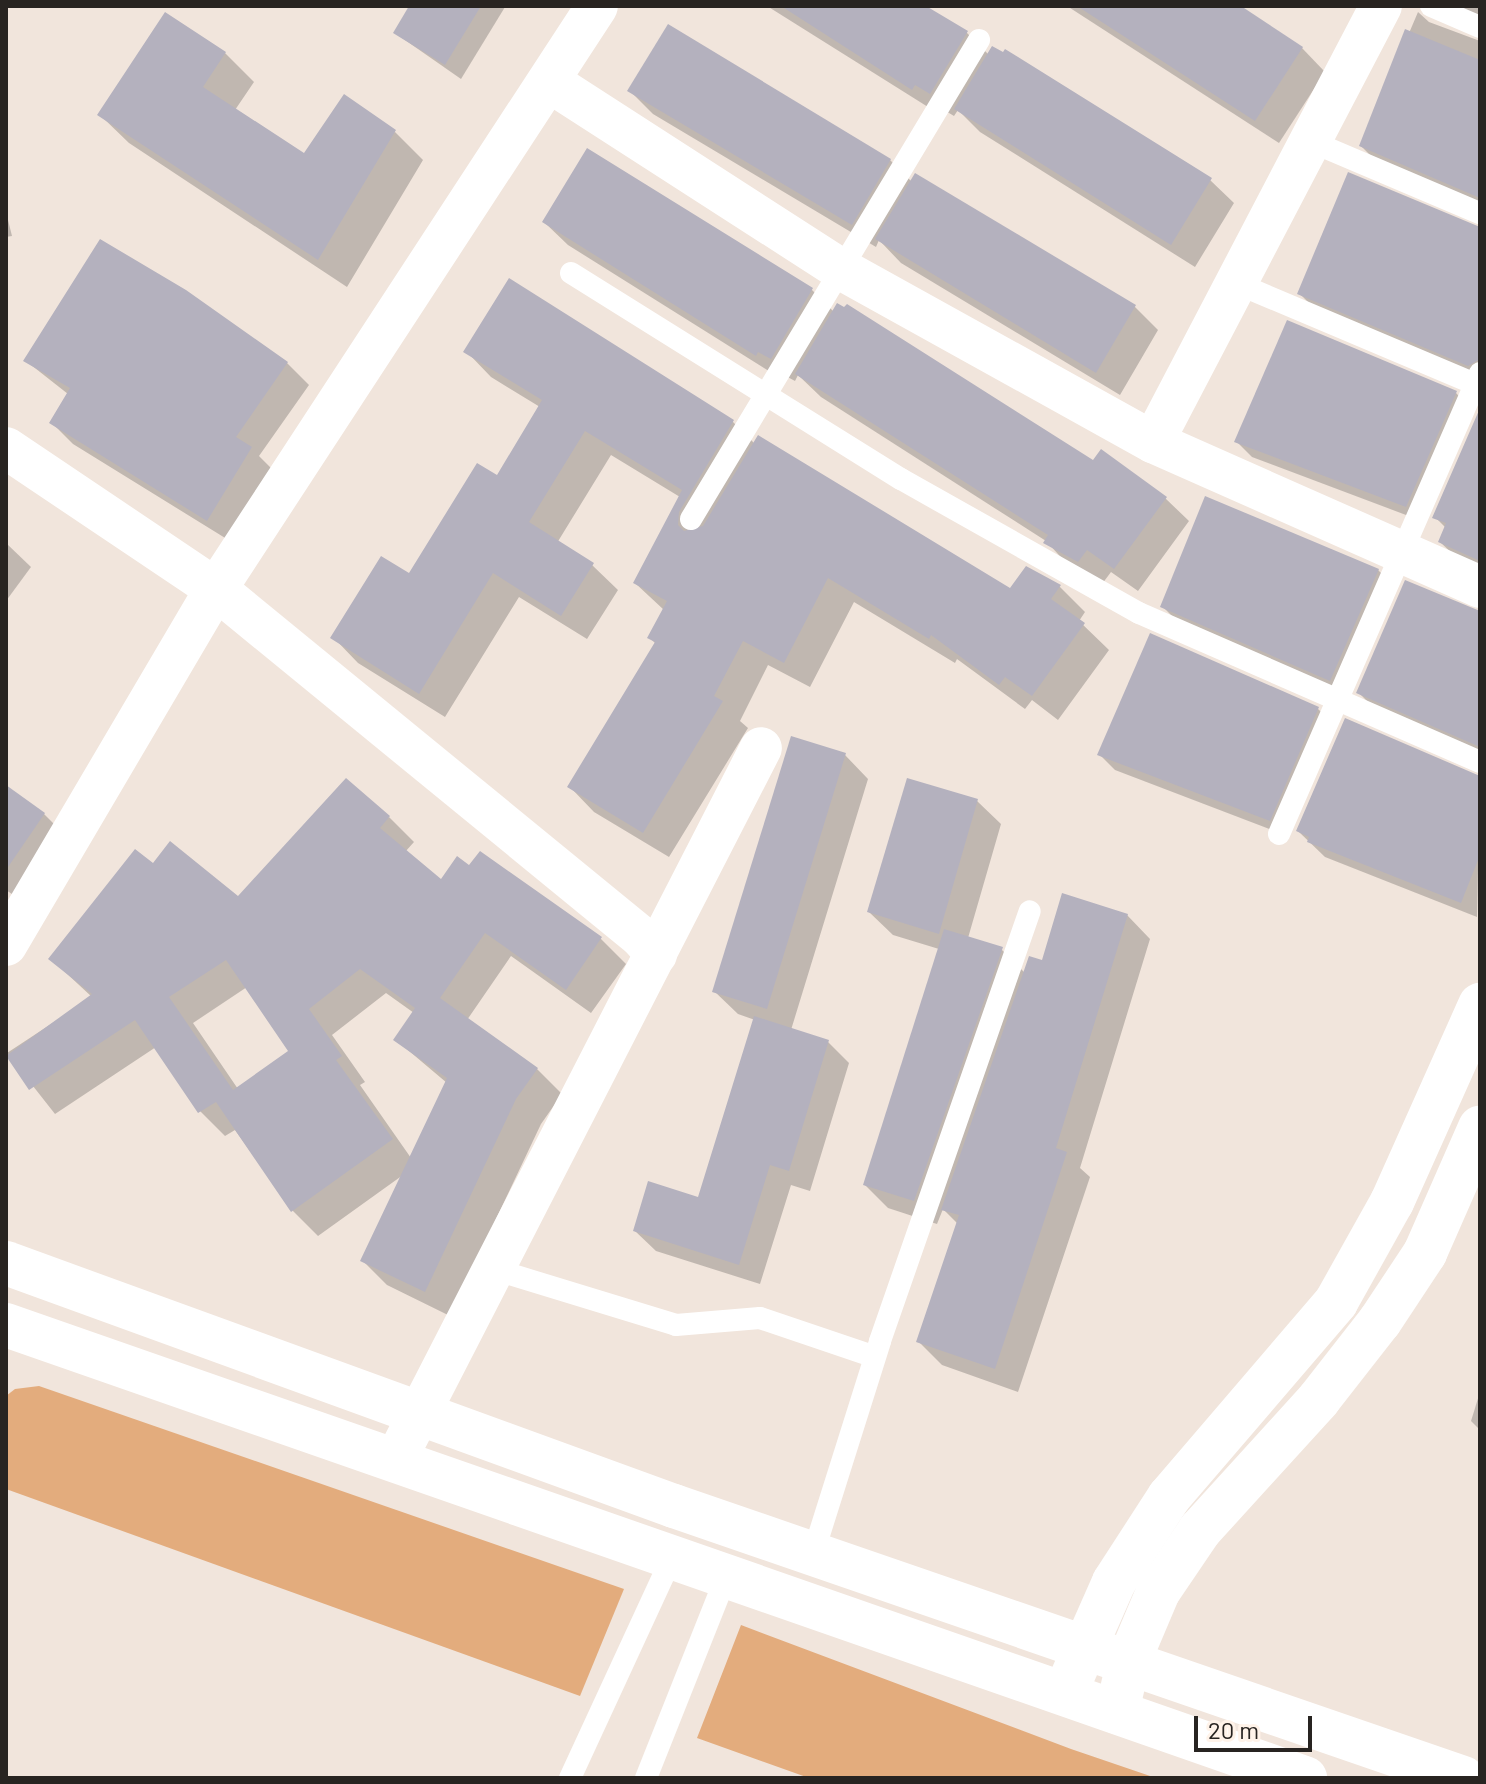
<!DOCTYPE html>
<style>
body{margin:0}
#map{position:relative;width:1486px;height:1784px;overflow:hidden;background:#f1e5dc;font-family:Barlow,sans-serif}
div>[style]{position:absolute}
.green>*{inset:0;background:#e3ac7d}
.shadow>*{inset:0;background:#0003}
.building>*{inset:0;background:#b4b1be}
.service>*{height:22px;margin:-11px;padding:0 11px;transform-origin:11px;border-radius:11px;background:#fff}
.minor>*{height:42px;margin:-21px;padding:0 21px;transform-origin:21px;border-radius:21px;background:#fff}
.tertiary>*{height:44px;margin:-22px;padding:0 22px;transform-origin:22px;border-radius:22px;background:#fff}
.secondary>*{height:44px;margin:-22px;padding:0 22px;transform-origin:22px;border-radius:22px;background:#fff}
span{translate:-50% -50%;white-space:nowrap;text-align:center;line-height:1.15;-webkit-text-stroke:7px #fff3e9;paint-order:stroke}
.frame{position:absolute;inset:0;border:8px solid #282421;pointer-events:none}
.scale{position:absolute;left:1194px;top:1716px;width:118px;height:36px;box-sizing:border-box;border:4px solid #282421;border-top:0;padding-left:10px;font-size:24px;line-height:28px;white-space:nowrap;color:#282421;-webkit-text-stroke:6px #fff3e9;paint-order:stroke}
</style>
<div id="map">
<div class="green">
<div style="clip-path:polygon(39px 1386px,624px 1589px,580px 1696px,6px 1489px,6px 1396px,15px 1389px)"></div>
<div style="clip-path:polygon(741px 1625px,1071px 1749px,1156px 1778px,809px 1778px,697px 1738px)"></div>
</div>
<div class="shadow">
<div style="clip-path:polygon(412px 6px,504px 6px,505px 7px,461px 79px,395px 33px)"></div>
<div style="clip-path:polygon(767px 6px,923px 6px,967px 33px,989px 55px,1210px 180px,1234px 203px,1195px 267px,980px 132px,958px 110px,954px 116px,939px 107px,936px 112px)"></div>
<div style="clip-path:polygon(1067px 6px,1236px 6px,1302px 48px,1325px 72px,1279px 143px)"></div>
<div style="clip-path:polygon(1436px 6px,1480px 6px,1480px 19px)"></div>
<div style="clip-path:polygon(1418px 12px,1429px 22px,1480px 41px,1480px 205px,1377px 162px,1361px 146px)"></div>
<div style="clip-path:polygon(225px 53px,254px 82px,235px 110px,304px 156px,395px 132px,423px 160px,347px 287px,129px 143px,100px 115px)"></div>
<div style="clip-path:polygon(630px 91px,890px 160px,912px 182px,1135px 307px,1158px 330px,1120px 395px,901px 263px,879px 240px,876px 247px,653px 114px)"></div>
<div style="clip-path:polygon(588px 151px,812px 290px,834px 312px,1093px 463px,1165px 498px,1189px 521px,1138px 591px,1111px 572px,1102px 584px,1069px 566px,1046px 541px,821px 397px,798px 375px,795px 381px,782px 374px,780px 378px,568px 245px,544px 222px)"></div>
<div style="clip-path:polygon(6px 212px,12px 236px,6px 237px)"></div>
<div style="clip-path:polygon(1480px 227px,1480px 378px,1315px 309px,1299px 293px)"></div>
<div style="clip-path:polygon(466px 351px,733px 422px,755px 444px,1011px 591px,1027px 568px,1060px 587px,1085px 612px,1079px 621px,1109px 650px,1058px 720px,1032px 700px,1025px 709px,957px 659px,955px 663px,854px 602px,810px 687px,768px 665px,740px 721px,748px 728px,669px 857px,594px 812px,569px 786px,656px 644px,650px 638px,664px 610px,635px 583px,680px 497px,611px 455px,557px 543px,592px 565px,618px 590px,587px 639px,519px 597px,445px 717px,358px 663px,333px 637px,410px 576px,497px 478px,540px 407px,491px 377px)"></div>
<div style="clip-path:polygon(26px 361px,287px 363px,309px 385px,259px 456px,273px 470px,230px 541px,73px 444px,51px 422px,68px 394px)"></div>
<div style="clip-path:polygon(1456px 393px,1471px 409px,1422px 521px,1252px 457px,1236px 441px)"></div>
<div style="clip-path:polygon(1480px 413px,1480px 568px,1456px 557px,1440px 542px,1446px 528px,1435px 517px)"></div>
<div style="clip-path:polygon(6px 543px,31px 567px,6px 601px)"></div>
<div style="clip-path:polygon(1378px 570px,1394px 586px,1346px 696px,1178px 622px,1162px 606px)"></div>
<div style="clip-path:polygon(1480px 613px,1480px 754px,1374px 708px,1358px 692px)"></div>
<div style="clip-path:polygon(1318px 709px,1334px 724px,1285px 835px,1115px 770px,1100px 755px)"></div>
<div style="clip-path:polygon(845px 755px,868px 779px,791px 1030px,828px 1042px,849px 1063px,810px 1191px,791px 1185px,760px 1284px,656px 1251px,635px 1231px,700px 1200px,755px 1020px,738px 1014px,714px 991px)"></div>
<div style="clip-path:polygon(1480px 776px,1477px 917px,1325px 857px,1298px 831px)"></div>
<div style="clip-path:polygon(6px 788px,44px 814px,75px 845px,31px 907px,6px 890px)"></div>
<div style="clip-path:polygon(977px 801px,1001px 824px,968px 938px,1001px 949px,1025px 973px,1127px 915px,1150px 939px,1080px 1168px,1090px 1177px,1018px 1392px,942px 1365px,919px 1342px,958px 1224px,943px 1209px,937px 1224px,888px 1208px,865px 1185px,939px 949px,893px 935px,869px 912px)"></div>
<div style="clip-path:polygon(evenodd,389px 817px,414px 842px,405px 852px,441px 882px,470px 868px,480px 854px,601px 939px,626px 964px,591px 1013px,511px 956px,467px 1020px,537px 1069px,562px 1094px,541px 1124px,450px 1316px,387px 1285px,362px 1260px,403px 1175px,318px 1236px,293px 1211px,235px 1130px,225px 1136px,200px 1111px,156px 1047px,55px 1114px,7px 1053px,92px 997px,51px 959px,153px 866px,238px 899px,389px 817px,247px 987px,291px 1051px,238px 1089px,193px 1023px,247px 987px,389px 817px,386px 993px,414px 1013px,396px 1040px,447px 1083px,411px 1158px,360px 1085px,365px 1082px,332px 1035px,386px 993px)"></div>
<div style="clip-path:polygon(1480px 1392px,1480px 1430px,1471px 1421px)"></div>
</div>
<div class="building">
<div style="clip-path:polygon(409px 6px,481px 6px,445px 65px,393px 33px)"></div>
<div style="clip-path:polygon(781px 6px,926px 6px,968px 31px,930px 94px,915px 85px,912px 90px)"></div>
<div style="clip-path:polygon(1077px 6px,1241px 6px,1303px 47px,1255px 121px)"></div>
<div style="clip-path:polygon(165px 12px,226px 52px,203px 87px,304px 153px,344px 94px,396px 130px,318px 260px,97px 115px)"></div>
<div style="clip-path:polygon(668px 24px,891px 159px,852px 225px,627px 91px)"></div>
<div style="clip-path:polygon(1405px 29px,1480px 60px,1480px 198px,1359px 146px)"></div>
<div style="clip-path:polygon(992px 46px,1003px 52px,1005px 49px,1212px 178px,1171px 245px,954px 109px)"></div>
<div style="clip-path:polygon(587px 148px,813px 288px,771px 359px,758px 352px,756px 356px,542px 222px)"></div>
<div style="clip-path:polygon(1348px 172px,1480px 227px,1480px 359px,1468px 366px,1297px 294px)"></div>
<div style="clip-path:polygon(915px 173px,1136px 305px,1096px 373px,875px 239px)"></div>
<div style="clip-path:polygon(100px 239px,186px 290px,288px 362px,236px 437px,252px 447px,207px 521px,49px 423px,70px 388px,23px 361px)"></div>
<div style="clip-path:polygon(509px 278px,734px 420px,679px 512px,678px 525px,684px 531px,703px 526px,758px 435px,1010px 588px,1026px 566px,1061px 585px,1051px 599px,1085px 623px,1032px 696px,1005px 677px,999px 685px,931px 635px,929px 639px,828px 578px,784px 663px,743px 641px,714px 696px,723px 701px,643px 833px,567px 787px,655px 642px,647px 638px,667px 601px,633px 583px,682px 490px,585px 431px,529px 522px,594px 563px,561px 616px,493px 573px,419px 694px,330px 638px,381px 556px,409px 573px,477px 463px,497px 475px,542px 400px,463px 352px)"></div>
<div style="clip-path:polygon(837px 303px,844px 307px,847px 304px,1093px 460px,1101px 449px,1167px 497px,1114px 569px,1087px 550px,1078px 562px,1043px 543px,1048px 535px,795px 374px)"></div>
<div style="clip-path:polygon(1287px 320px,1457px 391px,1406px 507px,1234px 442px)"></div>
<div style="clip-path:polygon(1480px 408px,1480px 561px,1438px 542px,1446px 523px,1432px 518px)"></div>
<div style="clip-path:polygon(1205px 496px,1379px 569px,1330px 681px,1160px 607px)"></div>
<div style="clip-path:polygon(1405px 580px,1480px 611px,1480px 747px,1356px 693px)"></div>
<div style="clip-path:polygon(1150px 633px,1319px 707px,1270px 821px,1097px 755px)"></div>
<div style="clip-path:polygon(1345px 718px,1480px 776px,1480px 855px,1461px 903px,1307px 842px,1309px 837px,1296px 831px)"></div>
<div style="clip-path:polygon(791px 736px,846px 753px,767px 1009px,712px 992px)"></div>
<div style="clip-path:polygon(evenodd,346px 778px,390px 816px,380px 828px,441px 879px,457px 856px,469px 865px,480px 851px,602px 937px,566px 990px,485px 933px,440px 998px,538px 1068px,516px 1099px,425px 1292px,360px 1261px,447px 1078px,393px 1040px,415px 1008px,360px 969px,309px 1009px,342px 1056px,336px 1060px,393px 1139px,291px 1212px,216px 1102px,198px 1113px,135px 1020px,29px 1090px,6px 1056px,92px 994px,48px 959px,135px 849px,153px 863px,170px 841px,238px 896px,346px 778px,226px 960px,288px 1051px,233px 1090px,169px 997px,226px 960px)"></div>
<div style="clip-path:polygon(907px 778px,978px 799px,939px 934px,867px 912px)"></div>
<div style="clip-path:polygon(6px 785px,45px 813px,6px 870px)"></div>
<div style="clip-path:polygon(1062px 893px,1128px 914px,1056px 1148px,1067px 1152px,995px 1369px,916px 1342px,959px 1215px,941px 1210px,1029px 956px,1042px 960px)"></div>
<div style="clip-path:polygon(944px 929px,1003px 947px,914px 1201px,863px 1185px)"></div>
<div style="clip-path:polygon(754px 1016px,829px 1040px,789px 1171px,770px 1165px,739px 1265px,633px 1231px,648px 1181px,698px 1197px)"></div>
</div>
<div class="service">
<div style="left:1431px;top:6px;width:53px;rotate:23.2deg"></div>
<div style="left:1310px;top:141px;width:185px;rotate:23deg"></div>
<div style="left:571px;top:273px;width:389px;rotate:32deg"></div>
<div style="left:901px;top:479px;width:273px;rotate:29.4deg"></div>
<div style="left:1139px;top:613px;width:372px;rotate:23.6deg"></div>
<div style="left:1236px;top:283px;width:265px;rotate:22.9deg"></div>
<div style="left:691px;top:519px;width:559px;rotate:-58.98deg"></div>
<div style="left:1279px;top:834px;width:503px;rotate:-66.44deg"></div>
<div style="left:493px;top:1269px;width:191px;rotate:17deg"></div>
<div style="left:676px;top:1325px;width:84px;rotate:-4.8deg"></div>
<div style="left:760px;top:1318px;width:121px;rotate:18.7deg"></div>
<div style="left:813px;top:1554px;width:223px;rotate:-72.5deg"></div>
<div style="left:880px;top:1341px;width:455px;rotate:-70.8deg"></div>
<div style="left:570px;top:1778px;width:246px;rotate:-65.2deg"></div>
<div style="left:646px;top:1778px;width:219px;rotate:-68.3deg"></div>
</div>
<div class="minor">
<div style="left:550px;top:82px;width:344px;rotate:32.8deg"></div>
<div style="left:839px;top:268px;width:359px;rotate:29deg"></div>
<div style="left:1153px;top:442px;width:358px;rotate:23.9deg"></div>
<div style="left:1153px;top:442px;width:492px;rotate:-62.4deg"></div>
<div style="left:6px;top:448px;width:253px;rotate:33.9deg"></div>
<div style="left:216px;top:589px;width:549px;rotate:39.31deg"></div>
<div style="left:641px;top:937px;width:23px;rotate:49deg"></div>
<div style="left:6px;top:945px;width:413px;rotate:-59.5deg"></div>
<div style="left:216px;top:589px;width:696px;rotate:-56.83deg"></div>
<div style="left:396px;top:1459px;width:799px;rotate:-62.83deg"></div>
</div>
<div class="tertiary">
<div style="left:1065px;top:1693px;width:121px;rotate:-66.2deg"></div>
<div style="left:1114px;top:1582px;width:101px;rotate:-57.1deg"></div>
<div style="left:1169px;top:1497px;width:257px;rotate:-49.4deg"></div>
<div style="left:1336px;top:1302px;width:115px;rotate:-60.8deg"></div>
<div style="left:1392px;top:1202px;width:216px;rotate:-65.9deg"></div>
<div style="left:1117px;top:1712px;width:50px;rotate:-77.3deg"></div>
<div style="left:1128px;top:1663px;width:77px;rotate:-67.1deg"></div>
<div style="left:1158px;top:1592px;width:75px;rotate:-55.9deg"></div>
<div style="left:1200px;top:1530px;width:177px;rotate:-47.7deg"></div>
<div style="left:1319px;top:1399px;width:99px;rotate:-52deg"></div>
<div style="left:1380px;top:1321px;width:82px;rotate:-56.5deg"></div>
<div style="left:1425px;top:1253px;width:137px;rotate:-66.3deg"></div>
</div>
<div class="secondary">
<div style="left:6px;top:1263px;width:711px;rotate:19.99deg"></div>
<div style="left:674px;top:1506px;width:835px;rotate:19.02deg"></div>
<div style="left:6px;top:1325px;width:1376px;rotate:19.23deg"></div>
</div>
<div class="frame"></div>
<div class="scale">20 m</div>
</div>
